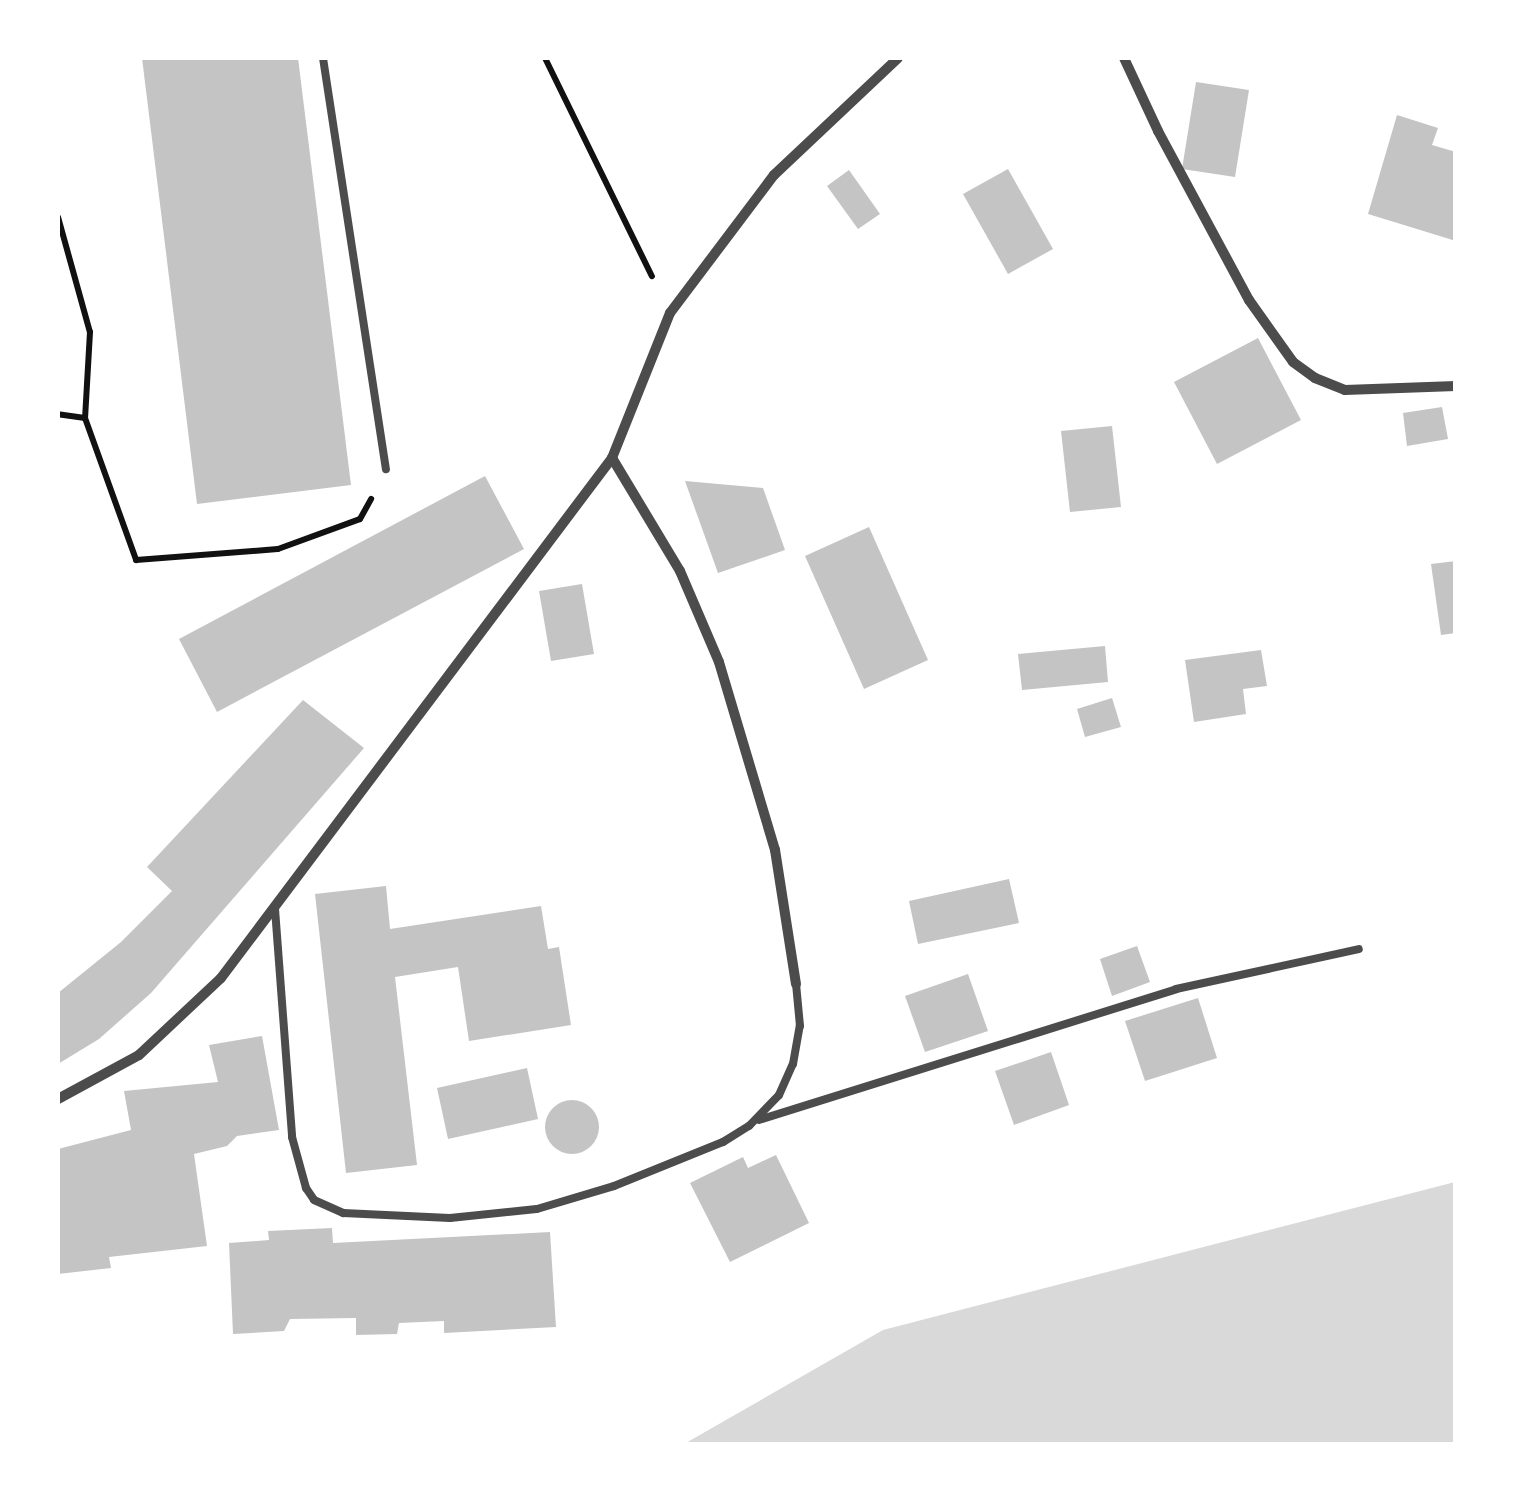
<!DOCTYPE html>
<style>
body{margin:0}
#map{position:relative;width:1513px;height:1502px;overflow:hidden;background:#fff;font-family:"Work Sans",sans-serif}
div>[style]{position:absolute}
.water>*{inset:0;background:#d9d9d9}
.building>*{inset:0;background:#c4c4c4}
.round{border-radius:50%}
.path>*{height:6px;margin:-3px;padding:0 3px;transform-origin:3px;border-radius:3px;background:#111}
.service>*{height:8px;margin:-4px;padding:0 4px;transform-origin:4px;border-radius:4px;background:#4c4c4c}
.minor>*{height:10px;margin:-5px;padding:0 5px;transform-origin:5px;border-radius:5px;background:#4c4c4c}
span{translate:-50% -50%;white-space:nowrap;text-align:center;line-height:1.15;-webkit-text-stroke:8px #fff;paint-order:stroke}
.frame{position:absolute;inset:0;border:60px solid #fff;pointer-events:none}
</style>
<div id="map">
<div class="water">
<div style="clip-path:polygon(1455px 1182px,1455px 1444px,684px 1444px,883px 1330px)"></div>
</div>
<div class="building">
<div style="clip-path:polygon(142px 58px,298px 58px,351px 485px,197px 504px)"></div>
<div style="clip-path:polygon(1196px 82px,1249px 90px,1235px 177px,1182px 169px)"></div>
<div style="clip-path:polygon(1397px 115px,1438px 128px,1432px 145px,1456px 152px,1456px 241px,1368px 214px)"></div>
<div style="clip-path:polygon(1008px 169px,1053px 249px,1008px 274px,963px 194px)"></div>
<div style="clip-path:polygon(849px 170px,880px 214px,858px 229px,827px 186px)"></div>
<div style="clip-path:polygon(1258px 338px,1301px 420px,1217px 464px,1174px 382px)"></div>
<div style="clip-path:polygon(1442px 407px,1448px 439px,1407px 446px,1403px 413px)"></div>
<div style="clip-path:polygon(1112px 426px,1121px 507px,1070px 512px,1061px 431px)"></div>
<div style="clip-path:polygon(485px 476px,524px 549px,217px 712px,179px 639px)"></div>
<div style="clip-path:polygon(685px 481px,763px 488px,785px 550px,718px 573px)"></div>
<div style="clip-path:polygon(869px 527px,928px 660px,864px 689px,805px 556px)"></div>
<div style="clip-path:polygon(1456px 561px,1456px 633px,1441px 635px,1431px 564px)"></div>
<div style="clip-path:polygon(582px 584px,594px 654px,551px 661px,539px 591px)"></div>
<div style="clip-path:polygon(1105px 646px,1108px 682px,1022px 690px,1018px 654px)"></div>
<div style="clip-path:polygon(1261px 650px,1267px 686px,1243px 689px,1246px 714px,1194px 722px,1185px 660px)"></div>
<div style="clip-path:polygon(1112px 698px,1121px 727px,1085px 737px,1077px 709px)"></div>
<div style="clip-path:polygon(303px 700px,364px 748px,151px 993px,99px 1039px,58px 1064px,58px 993px,121px 942px,172px 891px,147px 867px)"></div>
<div style="clip-path:polygon(1009px 879px,1019px 923px,918px 944px,909px 901px)"></div>
<div style="clip-path:polygon(386px 886px,390px 929px,541px 906px,548px 949px,559px 947px,571px 1025px,469px 1041px,458px 967px,395px 977px,417px 1165px,346px 1173px,315px 894px)"></div>
<div style="clip-path:polygon(1137px 946px,1150px 982px,1112px 996px,1100px 959px)"></div>
<div style="clip-path:polygon(968px 974px,988px 1031px,925px 1052px,905px 996px)"></div>
<div style="clip-path:polygon(1198px 998px,1217px 1058px,1145px 1081px,1125px 1021px)"></div>
<div style="clip-path:polygon(262px 1036px,279px 1130px,237px 1136px,227px 1146px,194px 1154px,207px 1246px,109px 1257px,111px 1268px,58px 1274px,58px 1149px,131px 1130px,124px 1091px,218px 1082px,209px 1045px)"></div>
<div style="clip-path:polygon(1051px 1052px,1069px 1105px,1014px 1125px,995px 1071px)"></div>
<div style="clip-path:polygon(527px 1068px,538px 1119px,448px 1139px,437px 1088px)"></div>
<div class="round" style="left:545px;top:1100px;width:54px;height:54px"></div>
<div style="clip-path:polygon(776px 1155px,809px 1223px,730px 1262px,690px 1183px,743px 1157px,748px 1168px)"></div>
<div style="clip-path:polygon(332px 1228px,333px 1243px,550px 1232px,556px 1327px,444px 1333px,444px 1321px,399px 1323px,397px 1334px,356px 1335px,356px 1318px,290px 1319px,284px 1331px,233px 1334px,229px 1243px,269px 1240px,268px 1231px)"></div>
</div>
<div class="path">
<div style="left:545px;top:58px;width:243px;rotate:63.9deg"></div>
<div style="left:58px;top:217px;width:119px;rotate:74.5deg"></div>
<div style="left:90px;top:332px;width:86px;rotate:93.3deg"></div>
<div style="left:85px;top:418px;width:27px;rotate:-172deg"></div>
<div style="left:85px;top:418px;width:151px;rotate:70.2deg"></div>
<div style="left:136px;top:560px;width:142px;rotate:-4.4deg"></div>
<div style="left:278px;top:549px;width:87px;rotate:-20.1deg"></div>
<div style="left:360px;top:519px;width:23px;rotate:-61deg"></div>
</div>
<div class="service">
<div style="left:323px;top:58px;width:416px;rotate:81.3deg"></div>
<div style="left:275px;top:909px;width:229px;rotate:85.7deg"></div>
<div style="left:292px;top:1137px;width:53px;rotate:74.6deg"></div>
<div style="left:306px;top:1188px;width:14px;rotate:56deg"></div>
<div style="left:314px;top:1200px;width:32px;rotate:24deg"></div>
<div style="left:343px;top:1213px;width:107px;rotate:2.7deg"></div>
<div style="left:450px;top:1218px;width:87px;rotate:-5.9deg"></div>
<div style="left:537px;top:1209px;width:80px;rotate:-16.6deg"></div>
<div style="left:614px;top:1186px;width:118px;rotate:-22deg"></div>
<div style="left:723px;top:1142px;width:31px;rotate:-32deg"></div>
<div style="left:749px;top:1126px;width:43px;rotate:-45.9deg"></div>
<div style="left:779px;top:1095px;width:34px;rotate:-66deg"></div>
<div style="left:793px;top:1064px;width:39px;rotate:-80deg"></div>
<div style="left:800px;top:1026px;width:42px;rotate:-95.4deg"></div>
<div style="left:759px;top:1120px;width:437px;rotate:-17.4deg"></div>
<div style="left:1176px;top:989px;width:187px;rotate:-12.3deg"></div>
</div>
<div class="minor">
<div style="left:1124px;top:58px;width:81px;rotate:65deg"></div>
<div style="left:1158px;top:131px;width:192px;rotate:61.7deg"></div>
<div style="left:1249px;top:300px;width:76px;rotate:54.6deg"></div>
<div style="left:1293px;top:362px;width:27px;rotate:36deg"></div>
<div style="left:1315px;top:378px;width:32px;rotate:22deg"></div>
<div style="left:1345px;top:390px;width:111px;rotate:-2.1deg"></div>
<div style="left:796px;top:984px;width:136px;rotate:-98.9deg"></div>
<div style="left:775px;top:850px;width:196px;rotate:-106.6deg"></div>
<div style="left:719px;top:662px;width:99px;rotate:-113.2deg"></div>
<div style="left:680px;top:571px;width:132px;rotate:-121deg"></div>
<div style="left:612px;top:458px;width:156px;rotate:-68.2deg"></div>
<div style="left:670px;top:313px;width:173px;rotate:-53deg"></div>
<div style="left:774px;top:175px;width:170px;rotate:-43.3deg"></div>
<div style="left:58px;top:1099px;width:92px;rotate:-28.5deg"></div>
<div style="left:139px;top:1055px;width:112px;rotate:-43.2deg"></div>
<div style="left:221px;top:978px;width:651px;rotate:-53.06deg"></div>
</div>
<div class="frame"></div>
</div>
